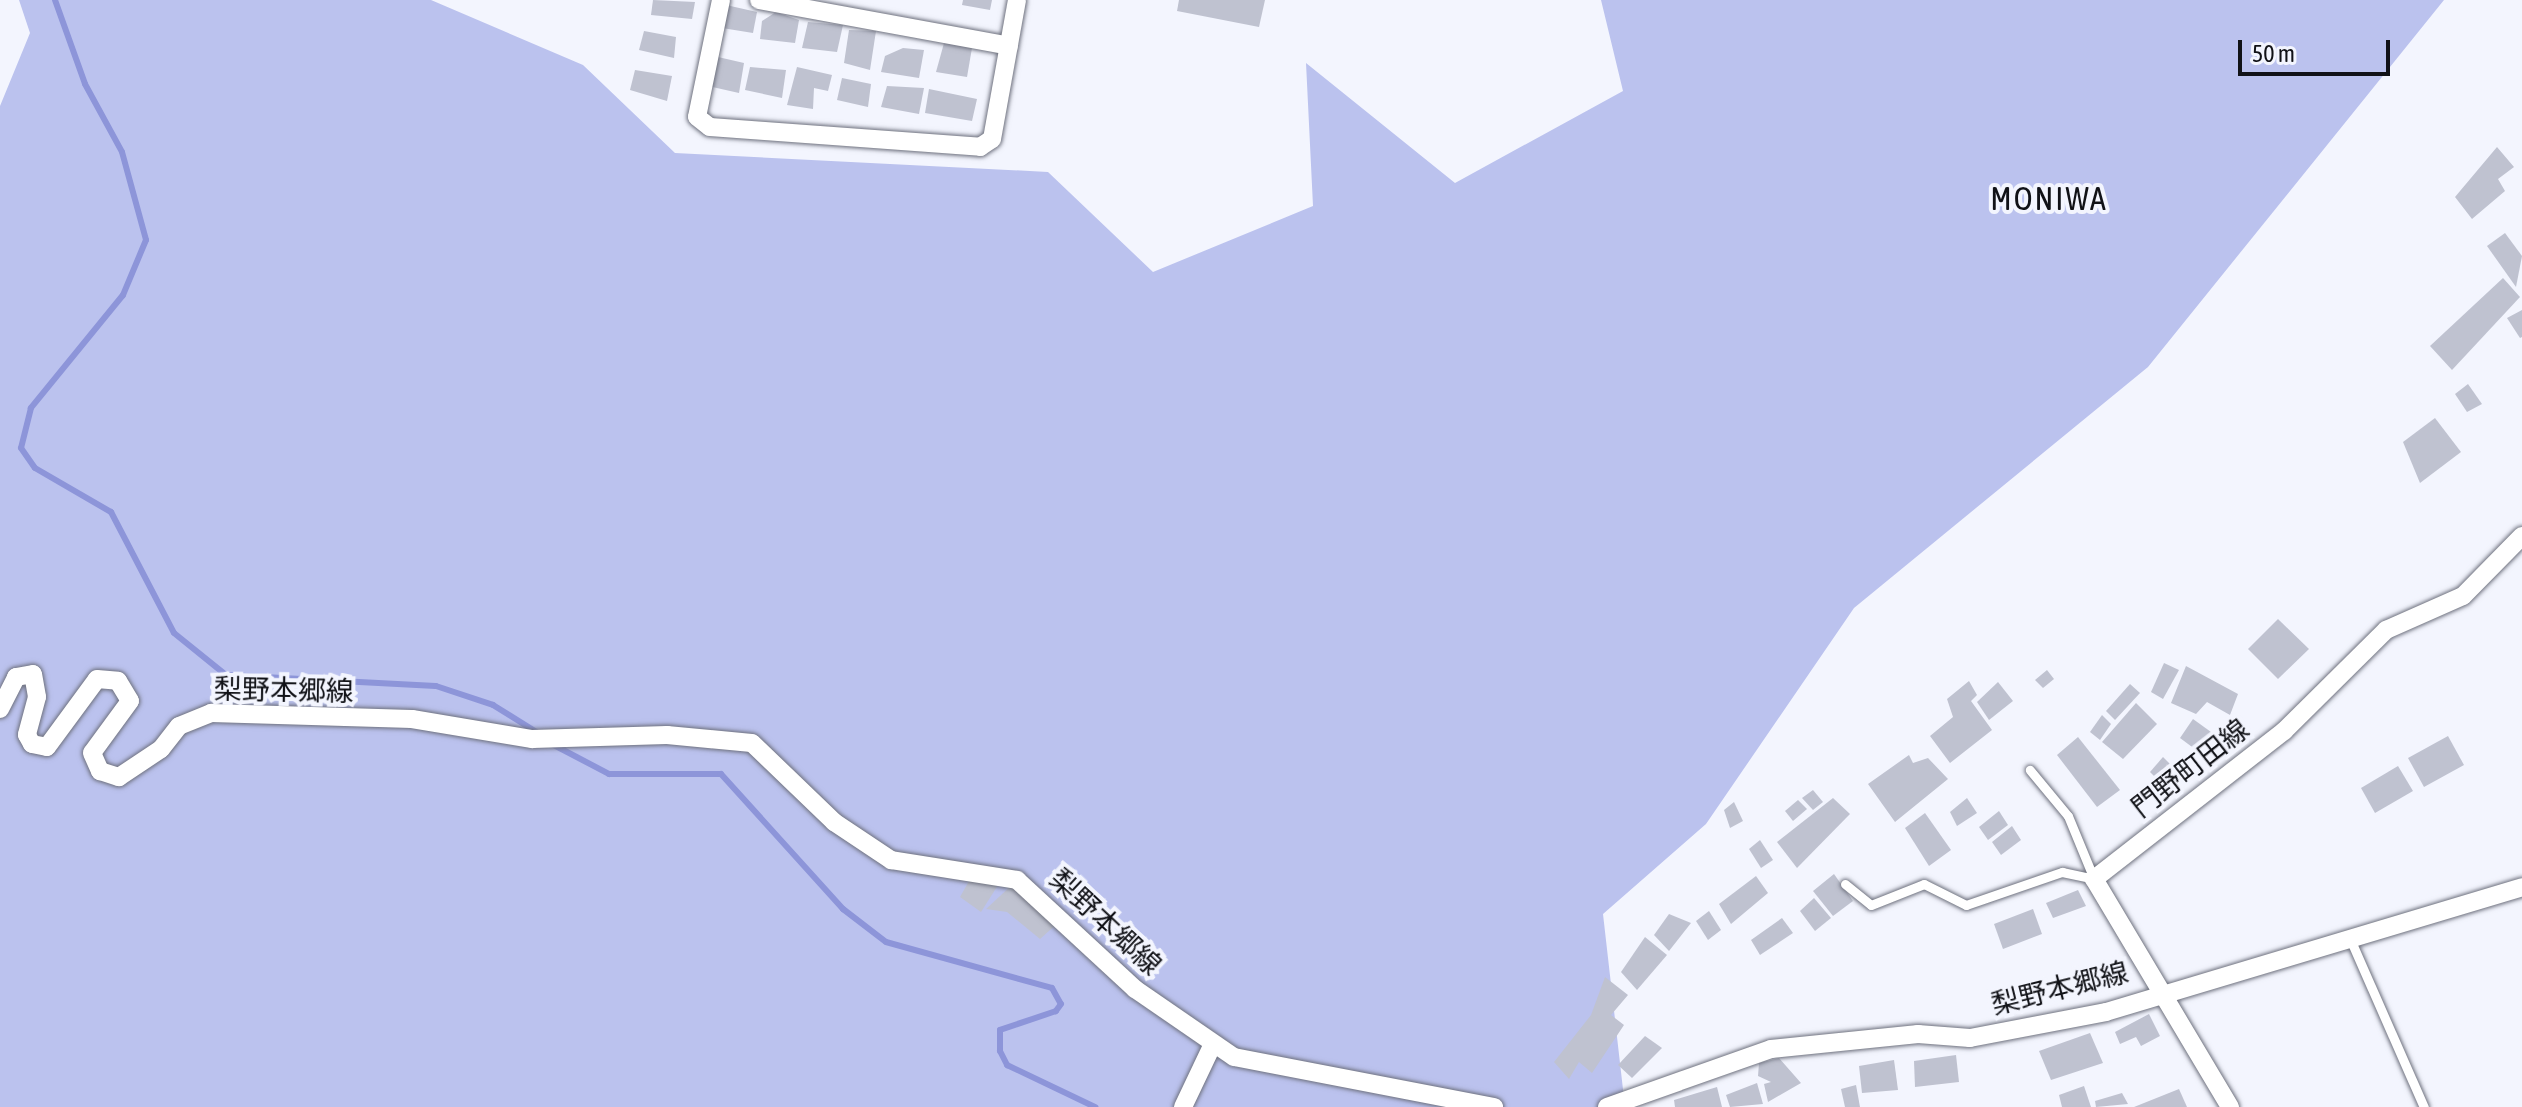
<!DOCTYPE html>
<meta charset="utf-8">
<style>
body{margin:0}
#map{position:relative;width:2522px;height:1107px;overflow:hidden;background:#f3f5fe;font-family:"Asap Condensed","Noto Sans JP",sans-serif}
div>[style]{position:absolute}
.green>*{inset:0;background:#bbc2ee}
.stream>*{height:6px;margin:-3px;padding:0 3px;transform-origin:3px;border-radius:3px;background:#8d95d9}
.building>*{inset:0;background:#bfc2d0}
.roads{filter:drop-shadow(0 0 2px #6e717e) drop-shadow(0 0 2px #6e717e)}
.service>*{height:9px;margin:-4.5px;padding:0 4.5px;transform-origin:4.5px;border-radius:4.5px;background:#fff}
.minor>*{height:18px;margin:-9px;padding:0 9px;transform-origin:9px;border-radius:9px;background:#fff}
span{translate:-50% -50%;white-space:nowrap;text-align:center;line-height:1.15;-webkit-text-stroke:8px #f3f5fe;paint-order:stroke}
.street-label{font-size:28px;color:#111217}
.quarter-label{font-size:32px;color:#111217;letter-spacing:2px}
.scale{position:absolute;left:2238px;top:40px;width:152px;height:36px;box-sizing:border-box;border:4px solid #111217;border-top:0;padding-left:10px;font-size:24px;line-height:28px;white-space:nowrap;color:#111217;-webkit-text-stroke:6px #f3f5fe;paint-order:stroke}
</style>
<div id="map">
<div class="green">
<div style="clip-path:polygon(19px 0,431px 0,583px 65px,675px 153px,1048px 172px,1153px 272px,1313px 206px,1306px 63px,1455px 183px,1623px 91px,1601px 0,2444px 0,2148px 367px,1854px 608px,1706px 824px,1603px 914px,1625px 1107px,0 1107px,0 106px,30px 33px)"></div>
</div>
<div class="stream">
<div style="left:55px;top:0;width:89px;rotate:70.3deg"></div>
<div style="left:85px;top:84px;width:77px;rotate:61.4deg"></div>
<div style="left:122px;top:152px;width:91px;rotate:74.7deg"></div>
<div style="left:146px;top:240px;width:60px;rotate:112.7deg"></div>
<div style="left:123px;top:295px;width:146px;rotate:129.2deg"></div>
<div style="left:31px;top:408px;width:41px;rotate:104deg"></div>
<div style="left:21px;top:448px;width:24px;rotate:55deg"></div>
<div style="left:35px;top:468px;width:88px;rotate:30.1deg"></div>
<div style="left:111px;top:512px;width:136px;rotate:62.5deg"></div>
<div style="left:174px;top:633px;width:67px;rotate:38.9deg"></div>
<div style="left:226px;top:675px;width:210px;rotate:3deg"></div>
<div style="left:436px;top:686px;width:60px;rotate:18.4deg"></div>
<div style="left:493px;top:705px;width:53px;rotate:31.9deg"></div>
<div style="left:550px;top:743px;width:67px;rotate:27.7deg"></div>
<div style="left:609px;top:774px;width:112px"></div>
<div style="left:721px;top:774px;width:182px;rotate:47.9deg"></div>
<div style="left:843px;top:909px;width:54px;rotate:37.5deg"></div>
<div style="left:886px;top:942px;width:172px;rotate:15.5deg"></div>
<div style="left:1052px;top:988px;width:18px;rotate:61deg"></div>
<div style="left:1061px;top:1004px;width:9px;rotate:126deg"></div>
<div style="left:1056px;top:1011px;width:59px;rotate:161.3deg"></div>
<div style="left:1000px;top:1030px;width:21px;rotate:90deg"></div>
<div style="left:1000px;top:1051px;width:16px;rotate:63deg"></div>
<div style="left:1007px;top:1065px;width:98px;rotate:25.5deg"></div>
</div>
<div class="building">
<div style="clip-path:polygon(653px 0,695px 2px,692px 19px,651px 15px)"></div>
<div style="clip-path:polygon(963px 0,992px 0,990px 10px,962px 5px)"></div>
<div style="clip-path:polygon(1179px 0,1265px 0,1259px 27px,1177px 11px)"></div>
<div style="clip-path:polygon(726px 5px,757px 12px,753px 33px,722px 28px)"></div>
<div style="clip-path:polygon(776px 12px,799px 20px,795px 43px,760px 39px,762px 21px)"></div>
<div style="clip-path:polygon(808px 22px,843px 25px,837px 52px,802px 48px)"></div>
<div style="clip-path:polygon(849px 30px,876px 31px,870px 70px,844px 63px)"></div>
<div style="clip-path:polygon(644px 31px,676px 37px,674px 58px,639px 50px)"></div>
<div style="clip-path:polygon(944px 43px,972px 48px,967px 77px,936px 72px)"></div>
<div style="clip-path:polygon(903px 48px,924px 50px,919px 78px,881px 72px,885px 56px)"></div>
<div style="clip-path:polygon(718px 57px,744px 63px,739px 93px,708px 86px)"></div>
<div style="clip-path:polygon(750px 67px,786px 70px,782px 98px,745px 90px)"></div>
<div style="clip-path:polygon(797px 67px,832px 75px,828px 91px,814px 88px,813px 109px,787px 105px)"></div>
<div style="clip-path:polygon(635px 70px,672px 76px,667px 101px,630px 90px)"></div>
<div style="clip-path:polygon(842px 78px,871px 84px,868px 107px,837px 100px)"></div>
<div style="clip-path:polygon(887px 86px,924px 88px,919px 114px,881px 107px)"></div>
<div style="clip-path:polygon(929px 89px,977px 99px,972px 121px,925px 113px)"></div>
<div style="clip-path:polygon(2497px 147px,2514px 167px,2498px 179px,2505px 191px,2472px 219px,2455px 197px)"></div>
<div style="clip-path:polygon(2505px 233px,2522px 256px,2516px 287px,2487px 246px)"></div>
<div style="clip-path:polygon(2503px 278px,2520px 297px,2452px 370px,2430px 346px)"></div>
<div style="clip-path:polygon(2522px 310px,2522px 337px,2520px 338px,2507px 318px)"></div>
<div style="clip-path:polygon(2468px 384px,2482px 404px,2467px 412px,2455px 394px)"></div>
<div style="clip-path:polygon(2435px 418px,2461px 452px,2420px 483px,2403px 442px)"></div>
<div style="clip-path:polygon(2278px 619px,2309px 649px,2278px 679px,2248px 649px)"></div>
<div style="clip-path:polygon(2164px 663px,2179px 670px,2163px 699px,2151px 692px)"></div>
<div style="clip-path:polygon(2186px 666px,2238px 694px,2230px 715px,2207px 702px,2196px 714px,2171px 703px)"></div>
<div style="clip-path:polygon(2047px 670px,2054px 679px,2043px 688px,2035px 680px)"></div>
<div style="clip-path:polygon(1969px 681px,1977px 695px,1971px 701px,1992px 730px,1950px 763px,1930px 736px,1953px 717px,1947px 699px)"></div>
<div style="clip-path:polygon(1998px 682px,2013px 701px,1989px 720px,1977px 702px)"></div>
<div style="clip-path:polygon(2130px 684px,2140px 693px,2115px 720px,2106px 711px)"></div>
<div style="clip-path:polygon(2136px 703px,2157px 724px,2123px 759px,2102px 742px)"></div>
<div style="clip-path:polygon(2102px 715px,2111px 724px,2100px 740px,2090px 732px)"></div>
<div style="clip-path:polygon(2193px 719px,2229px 745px,2215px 764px,2180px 738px)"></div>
<div style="clip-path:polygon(2448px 736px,2464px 765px,2424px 787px,2408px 758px)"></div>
<div style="clip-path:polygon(2078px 737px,2120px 790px,2097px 807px,2057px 755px)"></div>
<div style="clip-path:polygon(1909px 755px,1913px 763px,1928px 758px,1948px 779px,1895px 822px,1868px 784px)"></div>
<div style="clip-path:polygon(2163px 757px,2182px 776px,2169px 791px,2150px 772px)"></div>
<div style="clip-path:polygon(2398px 766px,2413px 791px,2375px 813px,2361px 788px)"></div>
<div style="clip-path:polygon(1813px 790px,1823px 802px,1813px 810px,1802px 798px)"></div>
<div style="clip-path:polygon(1833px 798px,1850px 814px,1797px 868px,1777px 842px)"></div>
<div style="clip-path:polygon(1967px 798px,1977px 813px,1957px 826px,1950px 812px)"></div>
<div style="clip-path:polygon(1798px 800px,1807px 809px,1793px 821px,1785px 811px)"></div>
<div style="clip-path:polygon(1734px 802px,1743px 821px,1730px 828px,1724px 810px)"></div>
<div style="clip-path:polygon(1999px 811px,2008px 825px,1988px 840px,1979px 827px)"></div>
<div style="clip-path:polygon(1925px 813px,1951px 850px,1929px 866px,1905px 828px)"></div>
<div style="clip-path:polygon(2012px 826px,2021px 840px,2001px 855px,1992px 842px)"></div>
<div style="clip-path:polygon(1760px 840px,1773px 860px,1761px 868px,1749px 849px)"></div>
<div style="clip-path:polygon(973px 874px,1000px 882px,981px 912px,960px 897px)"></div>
<div style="clip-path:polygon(1834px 874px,1853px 901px,1833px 916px,1813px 891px)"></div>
<div style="clip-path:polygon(1756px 876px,1768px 893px,1731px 924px,1719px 904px)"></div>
<div style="clip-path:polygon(1014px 883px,1059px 922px,1040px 939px,1007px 912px,986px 909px)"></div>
<div style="clip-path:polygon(2078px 890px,2086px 906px,2053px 918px,2046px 903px)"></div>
<div style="clip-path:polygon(1814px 898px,1831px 918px,1815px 931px,1800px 911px)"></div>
<div style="clip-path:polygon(2033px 909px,2042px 934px,2003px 949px,1994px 924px)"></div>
<div style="clip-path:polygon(1709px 911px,1721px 930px,1708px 940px,1696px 921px)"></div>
<div style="clip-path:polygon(1669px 914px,1691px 923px,1669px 951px,1654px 935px)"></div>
<div style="clip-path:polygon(1782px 918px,1793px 933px,1760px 955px,1751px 940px)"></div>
<div style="clip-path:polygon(1645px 937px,1667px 955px,1637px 990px,1621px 972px)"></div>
<div style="clip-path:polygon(1605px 977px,1628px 995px,1611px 1015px,1624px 1025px,1592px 1073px,1579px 1062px,1569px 1079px,1554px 1062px,1591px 1015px)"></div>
<div style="clip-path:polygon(2149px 1014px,2160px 1036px,2141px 1046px,2136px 1037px,2120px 1044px,2115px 1032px)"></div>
<div style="clip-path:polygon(2090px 1033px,2103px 1063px,2051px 1080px,2039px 1051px)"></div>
<div style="clip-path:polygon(1645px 1036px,1662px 1048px,1632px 1078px,1618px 1065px)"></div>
<div style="clip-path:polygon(1956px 1055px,1959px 1082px,1915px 1087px,1914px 1061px)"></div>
<div style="clip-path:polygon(1779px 1058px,1801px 1083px,1768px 1102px,1764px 1084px,1771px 1082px,1758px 1076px,1759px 1063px)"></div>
<div style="clip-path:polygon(1894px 1060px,1898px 1090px,1862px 1093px,1859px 1066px)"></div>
<div style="clip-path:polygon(1757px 1083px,1763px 1104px,1730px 1107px,1726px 1095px)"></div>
<div style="clip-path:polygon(1856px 1085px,1860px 1107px,1845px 1107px,1841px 1089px)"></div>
<div style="clip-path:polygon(2084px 1086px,2091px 1107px,2062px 1107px,2059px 1095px)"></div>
<div style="clip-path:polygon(1717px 1087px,1722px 1107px,1675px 1107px,1674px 1100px)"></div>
<div style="clip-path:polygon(2179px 1089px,2187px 1107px,2134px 1107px)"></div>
<div style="clip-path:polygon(2122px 1093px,2128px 1104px,2096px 1107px,2095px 1101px)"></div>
</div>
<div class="roads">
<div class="service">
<div style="left:1845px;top:884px;width:33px;rotate:39deg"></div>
<div style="left:1871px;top:905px;width:57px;rotate:-21.6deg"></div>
<div style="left:1924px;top:884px;width:47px;rotate:26.6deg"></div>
<div style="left:1966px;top:905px;width:102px;rotate:-19deg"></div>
<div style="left:2062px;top:872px;width:33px;rotate:12deg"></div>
<div style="left:2094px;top:879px;width:68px;rotate:-112.4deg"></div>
<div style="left:2068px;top:816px;width:60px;rotate:-129.6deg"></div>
<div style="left:2351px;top:941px;width:181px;rotate:66.3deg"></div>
</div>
<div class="minor">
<div style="left:721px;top:0;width:119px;rotate:101.6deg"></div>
<div style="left:697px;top:117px;width:16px;rotate:38deg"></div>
<div style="left:710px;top:127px;width:271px;rotate:4.2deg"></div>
<div style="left:980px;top:147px;width:14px;rotate:-34deg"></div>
<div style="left:992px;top:139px;width:141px;rotate:-79.8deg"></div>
<div style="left:759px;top:0;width:254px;rotate:10.4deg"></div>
<div style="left:0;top:709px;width:36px;rotate:-63deg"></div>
<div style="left:16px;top:677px;width:17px;rotate:-10deg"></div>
<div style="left:33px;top:674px;width:23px;rotate:80deg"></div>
<div style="left:37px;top:697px;width:39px;rotate:105deg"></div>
<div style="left:27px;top:735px;width:10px;rotate:61deg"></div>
<div style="left:32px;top:744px;width:15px;rotate:11deg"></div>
<div style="left:47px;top:747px;width:84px;rotate:-53.7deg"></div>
<div style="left:97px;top:679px;width:21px;rotate:5deg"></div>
<div style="left:118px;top:681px;width:23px;rotate:59deg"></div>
<div style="left:130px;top:701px;width:64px;rotate:126.2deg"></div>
<div style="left:92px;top:753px;width:20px;rotate:66deg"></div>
<div style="left:100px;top:771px;width:20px;rotate:18deg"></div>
<div style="left:119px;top:777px;width:50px;rotate:-33.7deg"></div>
<div style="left:161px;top:749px;width:29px;rotate:-52deg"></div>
<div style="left:179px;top:726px;width:35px;rotate:-22deg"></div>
<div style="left:211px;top:713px;width:201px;rotate:1.7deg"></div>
<div style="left:412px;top:719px;width:122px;rotate:9.5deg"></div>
<div style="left:532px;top:739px;width:135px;rotate:-1.7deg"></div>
<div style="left:667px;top:735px;width:85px;rotate:5.4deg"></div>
<div style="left:752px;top:743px;width:114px;rotate:43.9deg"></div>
<div style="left:834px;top:822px;width:69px;rotate:33.7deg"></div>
<div style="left:891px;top:860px;width:128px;rotate:9deg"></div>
<div style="left:1017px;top:880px;width:161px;rotate:42.7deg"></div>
<div style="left:1135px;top:989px;width:120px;rotate:34.5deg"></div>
<div style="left:1234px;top:1057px;width:265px;rotate:10.9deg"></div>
<div style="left:1183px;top:1107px;width:68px;rotate:-64.6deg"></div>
<div style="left:1607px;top:1107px;width:174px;rotate:-19.5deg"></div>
<div style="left:1771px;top:1049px;width:148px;rotate:-5.8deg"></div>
<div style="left:1918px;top:1034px;width:52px;rotate:4.4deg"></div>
<div style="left:1970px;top:1038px;width:138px;rotate:-10.8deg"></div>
<div style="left:2106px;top:1012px;width:434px;rotate:-16.7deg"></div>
<div style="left:2230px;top:1107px;width:265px;rotate:-120.8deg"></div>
<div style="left:2094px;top:879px;width:241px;rotate:-37.9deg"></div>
<div style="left:2284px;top:731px;width:144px;rotate:-44.7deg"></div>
<div style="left:2386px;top:630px;width:84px;rotate:-23.8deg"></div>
<div style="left:2463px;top:596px;width:84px;rotate:-45.5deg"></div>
</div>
</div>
<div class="street-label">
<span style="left:284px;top:690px;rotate:1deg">梨野本郷線</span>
<span style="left:2190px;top:768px;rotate:-38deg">門野町田線</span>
<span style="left:1106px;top:922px;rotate:43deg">梨野本郷線</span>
<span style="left:2060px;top:988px;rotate:-14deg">梨野本郷線</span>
</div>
<div class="quarter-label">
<span style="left:2049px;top:199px">MONIWA</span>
</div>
<div class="scale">50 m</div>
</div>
